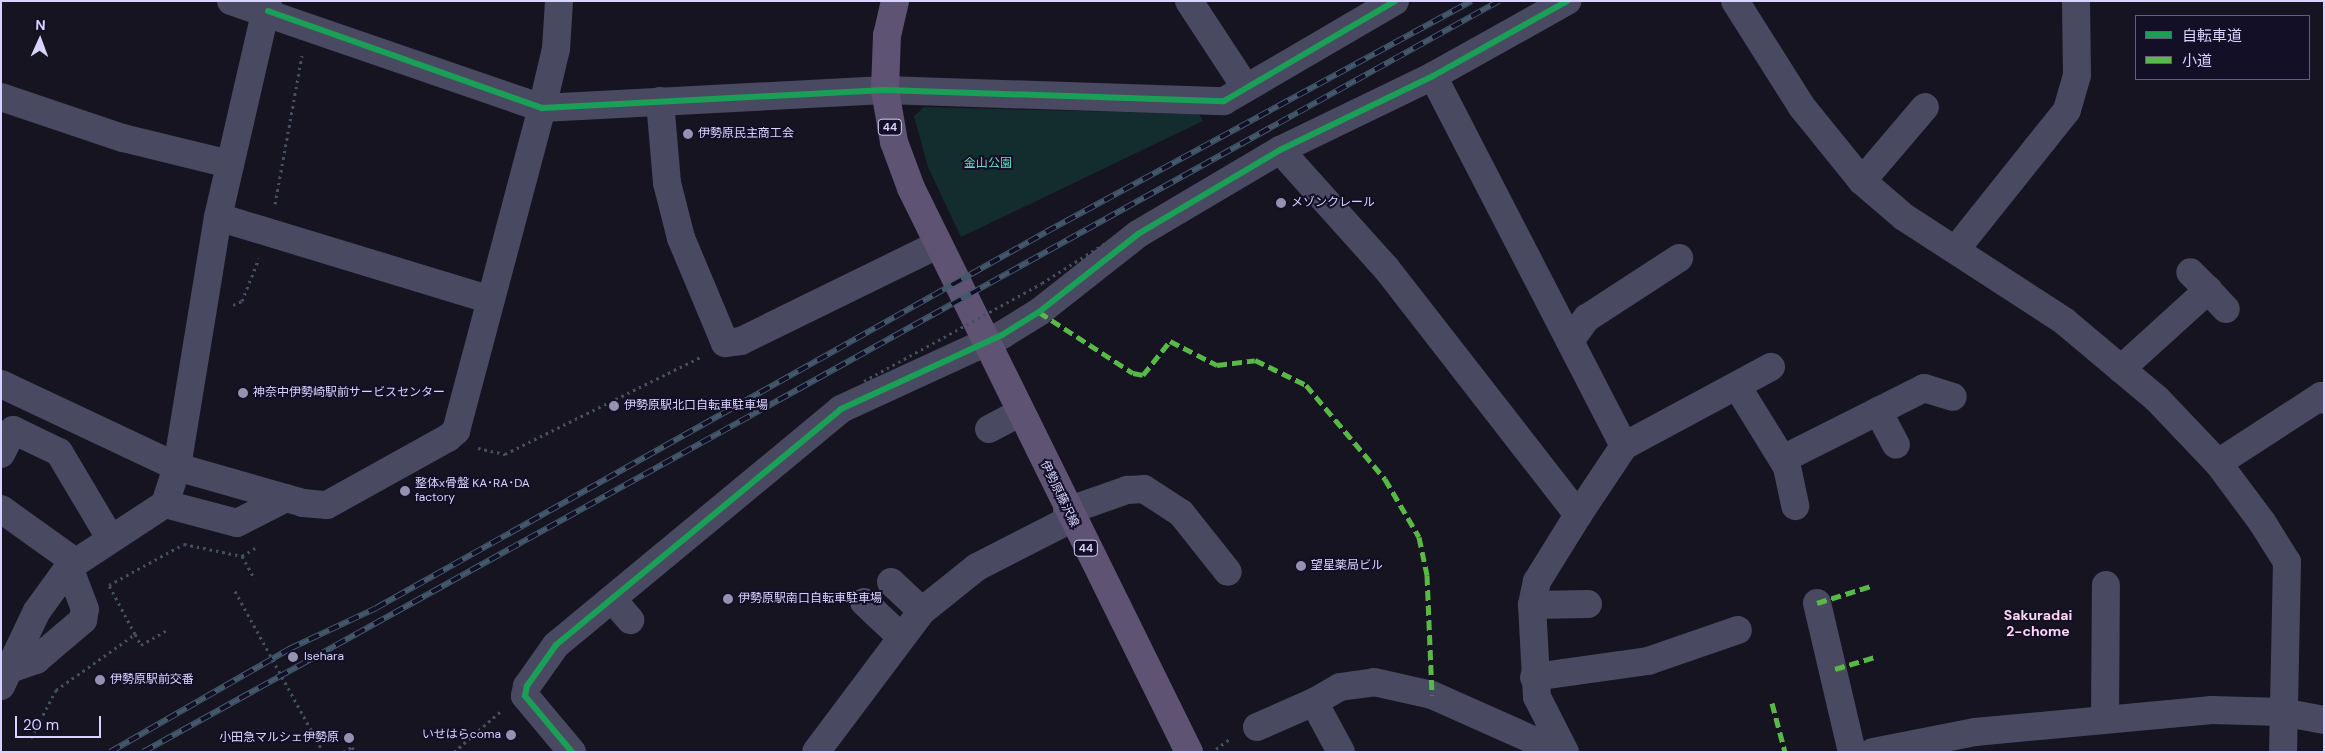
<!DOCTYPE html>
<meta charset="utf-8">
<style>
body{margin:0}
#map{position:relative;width:2325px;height:753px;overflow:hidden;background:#161421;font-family:"DM Sans","Noto Sans JP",sans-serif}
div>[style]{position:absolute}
.green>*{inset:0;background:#132c2d}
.path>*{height:3px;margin-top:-1.5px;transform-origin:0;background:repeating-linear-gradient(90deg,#44505f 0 2.5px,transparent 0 6.5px)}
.minor>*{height:28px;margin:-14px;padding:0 14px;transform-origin:14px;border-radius:14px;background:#4a4962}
.major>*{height:28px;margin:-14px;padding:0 14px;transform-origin:14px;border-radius:14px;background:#5e5373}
.rail>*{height:5.5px;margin-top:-2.75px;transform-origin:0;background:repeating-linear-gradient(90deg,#130f26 0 11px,#43596b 0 22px);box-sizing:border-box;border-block:1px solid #43596b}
.path-bridge>*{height:3px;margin-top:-1.5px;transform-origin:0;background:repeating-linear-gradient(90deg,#44505f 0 2.5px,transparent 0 6.5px)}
.quiet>*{height:5px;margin-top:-2.5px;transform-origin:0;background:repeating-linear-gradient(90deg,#58b947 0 10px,transparent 0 15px)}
.cycleway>*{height:6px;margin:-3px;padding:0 3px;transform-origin:3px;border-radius:3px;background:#1a9f57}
.dots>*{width:14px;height:14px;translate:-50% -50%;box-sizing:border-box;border:2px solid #130f26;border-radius:50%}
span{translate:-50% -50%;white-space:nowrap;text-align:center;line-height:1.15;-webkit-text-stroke:4px #130f26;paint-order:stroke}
.shield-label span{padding:1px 4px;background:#130f26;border:1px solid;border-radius:4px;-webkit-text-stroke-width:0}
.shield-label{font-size:11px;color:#d9d4ff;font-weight:700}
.poi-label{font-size:12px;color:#d9d4ff}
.left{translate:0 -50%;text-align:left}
.right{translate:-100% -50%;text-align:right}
.park-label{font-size:12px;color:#5fe0c0}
.street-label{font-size:12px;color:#d9d4ff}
.neighbourhood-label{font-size:14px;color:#ffd6f0;font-weight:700}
.frame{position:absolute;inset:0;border:2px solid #d9d4ff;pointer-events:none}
.legend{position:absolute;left:2135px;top:15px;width:175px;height:65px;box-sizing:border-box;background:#130f26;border:1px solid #625e7d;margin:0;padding:6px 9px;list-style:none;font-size:15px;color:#d9d4ff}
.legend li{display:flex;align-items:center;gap:10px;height:25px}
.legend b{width:25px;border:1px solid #625e7d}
.north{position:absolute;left:15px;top:15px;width:50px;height:50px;-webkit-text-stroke:4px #130f26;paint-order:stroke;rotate:2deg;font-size:14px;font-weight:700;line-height:20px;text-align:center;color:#d9d4ff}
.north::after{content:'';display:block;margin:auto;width:18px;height:22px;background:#d9d4ff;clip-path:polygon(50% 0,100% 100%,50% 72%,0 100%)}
.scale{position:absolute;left:15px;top:716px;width:86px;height:22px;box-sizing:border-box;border:2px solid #d9d4ff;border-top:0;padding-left:6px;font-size:15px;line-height:18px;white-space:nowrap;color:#d9d4ff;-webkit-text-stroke:4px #130f26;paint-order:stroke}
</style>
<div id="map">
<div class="green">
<div style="clip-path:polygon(924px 107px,1199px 114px,1203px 121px,961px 237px,928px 167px,914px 116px)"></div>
</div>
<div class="path">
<div style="left:275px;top:204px;width:151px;rotate:-79.7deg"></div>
<div style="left:233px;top:305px;width:10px;rotate:-24deg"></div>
<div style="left:242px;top:301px;width:46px;rotate:-68.4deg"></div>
<div style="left:478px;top:448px;width:28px;rotate:13deg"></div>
<div style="left:505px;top:454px;width:218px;rotate:-26.4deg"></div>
<div style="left:242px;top:556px;width:26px;rotate:61deg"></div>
<div style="left:135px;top:634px;width:13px;rotate:61deg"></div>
<div style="left:141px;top:645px;width:30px;rotate:-30deg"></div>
<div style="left:31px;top:738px;width:54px;rotate:-62.5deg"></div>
<div style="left:56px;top:690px;width:97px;rotate:-35.3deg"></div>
<div style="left:135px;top:634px;width:55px;rotate:-118deg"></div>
<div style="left:109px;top:585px;width:85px;rotate:-28.7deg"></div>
<div style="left:184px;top:544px;width:59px;rotate:11.7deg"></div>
<div style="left:242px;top:556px;width:17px;rotate:-31deg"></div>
<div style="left:1216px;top:749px;width:19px;rotate:-36deg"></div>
<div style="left:343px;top:752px;width:10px;rotate:-29deg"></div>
<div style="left:352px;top:747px;width:6px;rotate:59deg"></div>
<div style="left:454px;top:752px;width:62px;rotate:-41.1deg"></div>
</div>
<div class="minor">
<div style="left:231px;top:1px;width:329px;rotate:19deg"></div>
<div style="left:542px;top:108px;width:343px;rotate:-3deg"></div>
<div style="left:885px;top:90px;width:339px;rotate:1.9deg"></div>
<div style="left:1224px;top:101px;width:198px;rotate:-30.3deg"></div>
<div style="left:1189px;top:1px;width:104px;rotate:56.8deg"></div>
<div style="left:1735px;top:1px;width:125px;rotate:57.7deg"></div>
<div style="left:1802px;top:107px;width:95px;rotate:51deg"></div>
<div style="left:1862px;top:181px;width:55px;rotate:40.6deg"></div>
<div style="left:1904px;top:217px;width:191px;rotate:33deg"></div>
<div style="left:2064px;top:321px;width:121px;rotate:40deg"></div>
<div style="left:2157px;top:399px;width:88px;rotate:46.4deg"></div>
<div style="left:2218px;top:463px;width:74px;rotate:53.3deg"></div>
<div style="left:2262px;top:522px;width:47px;rotate:58deg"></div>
<div style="left:2287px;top:562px;width:190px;rotate:91.2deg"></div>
<div style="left:1433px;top:76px;width:416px;rotate:62.7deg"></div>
<div style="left:1px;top:97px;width:129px;rotate:18.6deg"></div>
<div style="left:123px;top:138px;width:110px;rotate:13.7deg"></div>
<div style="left:660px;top:101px;width:82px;rotate:85.1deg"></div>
<div style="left:667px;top:183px;width:57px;rotate:75.7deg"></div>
<div style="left:681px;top:238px;width:114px;rotate:67.3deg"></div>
<div style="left:725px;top:343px;width:16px;rotate:-7deg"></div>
<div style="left:741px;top:341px;width:218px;rotate:-26.1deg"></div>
<div style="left:1280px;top:150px;width:159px;rotate:48.1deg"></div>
<div style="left:1386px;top:268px;width:313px;rotate:52.1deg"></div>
<div style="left:1578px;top:515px;width:78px;rotate:121.8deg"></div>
<div style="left:1537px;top:581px;width:25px;rotate:102deg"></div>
<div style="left:1532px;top:605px;width:92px;rotate:86.9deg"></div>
<div style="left:1537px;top:697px;width:62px;rotate:63deg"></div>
<div style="left:1862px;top:181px;width:97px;rotate:-49.6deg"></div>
<div style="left:218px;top:217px;width:285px;rotate:16.9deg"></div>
<div style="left:1957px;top:248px;width:176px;rotate:-51.4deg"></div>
<div style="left:2067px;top:110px;width:36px;rotate:-74deg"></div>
<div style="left:2077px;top:75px;width:74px;rotate:-90.8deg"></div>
<div style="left:2208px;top:290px;width:26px;rotate:47deg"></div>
<div style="left:1570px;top:341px;width:29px;rotate:-54deg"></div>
<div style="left:1587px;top:318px;width:110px;rotate:-33.1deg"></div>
<div style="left:2121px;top:369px;width:118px;rotate:-42.2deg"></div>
<div style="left:2208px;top:290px;width:25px;rotate:-135deg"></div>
<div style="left:1px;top:384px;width:195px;rotate:25.2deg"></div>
<div style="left:177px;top:467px;width:131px;rotate:15.9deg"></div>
<div style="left:303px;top:503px;width:24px;rotate:5deg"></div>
<div style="left:327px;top:505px;width:138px;rotate:-29deg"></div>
<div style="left:448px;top:438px;width:11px;rotate:-41deg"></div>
<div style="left:456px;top:431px;width:334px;rotate:-75.1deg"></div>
<div style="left:542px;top:108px;width:61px;rotate:-76.7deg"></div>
<div style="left:556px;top:49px;width:48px;rotate:-86.4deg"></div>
<div style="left:1737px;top:386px;width:95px;rotate:58.3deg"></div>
<div style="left:1787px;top:467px;width:40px;rotate:78deg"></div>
<div style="left:1878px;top:411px;width:38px;rotate:62deg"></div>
<div style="left:989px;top:429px;width:34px;rotate:-28deg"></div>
<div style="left:1px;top:454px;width:27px;rotate:-63deg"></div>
<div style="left:13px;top:430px;width:51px;rotate:25.6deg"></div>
<div style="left:59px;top:452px;width:100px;rotate:59.3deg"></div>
<div style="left:1783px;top:459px;width:158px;rotate:-26.7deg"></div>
<div style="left:1924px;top:388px;width:30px;rotate:17deg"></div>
<div style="left:2218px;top:463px;width:123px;rotate:-33deg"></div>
<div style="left:2321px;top:396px;width:5px;rotate:53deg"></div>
<div style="left:165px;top:504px;width:74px;rotate:14.8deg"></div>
<div style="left:237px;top:523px;width:55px;rotate:-27deg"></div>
<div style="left:1px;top:509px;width:91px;rotate:35.6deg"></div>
<div style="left:1067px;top:511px;width:64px;rotate:-19.3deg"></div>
<div style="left:1127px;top:490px;width:17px;rotate:-3deg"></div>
<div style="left:1144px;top:489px;width:44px;rotate:33deg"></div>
<div style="left:1181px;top:513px;width:75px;rotate:51.5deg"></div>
<div style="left:1578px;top:515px;width:83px;rotate:-56.3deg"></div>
<div style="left:1624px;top:446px;width:167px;rotate:-28.3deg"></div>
<div style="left:891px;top:582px;width:42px;rotate:43.1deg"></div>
<div style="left:612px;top:599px;width:28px;rotate:49deg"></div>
<div style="left:864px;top:602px;width:50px;rotate:43.4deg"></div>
<div style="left:1817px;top:603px;width:153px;rotate:76.8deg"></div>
<div style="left:1532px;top:605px;width:56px;rotate:-1deg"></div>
<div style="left:10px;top:669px;width:28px;rotate:-19deg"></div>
<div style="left:36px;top:660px;width:62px;rotate:-40.4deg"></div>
<div style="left:83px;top:620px;width:11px;rotate:-80deg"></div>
<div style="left:85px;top:609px;width:45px;rotate:-110.9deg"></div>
<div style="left:1534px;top:677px;width:115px;rotate:-8deg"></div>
<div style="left:1648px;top:661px;width:95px;rotate:-19deg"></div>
<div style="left:1px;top:686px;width:83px;rotate:-64.4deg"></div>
<div style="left:37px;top:611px;width:54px;rotate:-54deg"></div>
<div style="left:69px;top:567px;width:115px;rotate:-33.3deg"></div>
<div style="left:165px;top:504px;width:39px;rotate:-72deg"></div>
<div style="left:177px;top:467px;width:253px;rotate:-80.7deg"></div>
<div style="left:218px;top:217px;width:222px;rotate:-77deg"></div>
<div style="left:2105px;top:718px;width:133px;rotate:-89.6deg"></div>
<div style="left:1257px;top:727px;width:62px;rotate:-23.7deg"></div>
<div style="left:572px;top:752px;width:73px;rotate:-130deg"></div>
<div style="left:525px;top:696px;width:10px;rotate:-79deg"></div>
<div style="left:527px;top:686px;width:50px;rotate:-54.7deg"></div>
<div style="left:556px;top:645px;width:370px;rotate:-39.6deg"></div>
<div style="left:841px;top:409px;width:177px;rotate:-24.7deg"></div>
<div style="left:1002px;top:335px;width:44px;rotate:-31.9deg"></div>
<div style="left:1039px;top:312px;width:126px;rotate:-38.2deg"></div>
<div style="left:1138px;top:234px;width:165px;rotate:-30.6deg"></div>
<div style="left:1280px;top:150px;width:170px;rotate:-25.8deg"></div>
<div style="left:1433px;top:76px;width:154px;rotate:-29.2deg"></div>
<div style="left:816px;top:752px;width:176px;rotate:-53.1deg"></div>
<div style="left:922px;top:611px;width:70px;rotate:-38.7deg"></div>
<div style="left:977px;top:567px;width:106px;rotate:-27.1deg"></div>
<div style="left:1341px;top:752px;width:57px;rotate:-118.4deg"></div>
<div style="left:1314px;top:702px;width:30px;rotate:-30deg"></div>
<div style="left:1340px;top:687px;width:34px;rotate:-8deg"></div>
<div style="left:1374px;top:682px;width:59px;rotate:12.6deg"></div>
<div style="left:1432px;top:695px;width:140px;rotate:24deg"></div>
<div style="left:1873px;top:752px;width:104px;rotate:-11.1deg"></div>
<div style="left:1975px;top:732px;width:238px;rotate:-5.3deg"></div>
<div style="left:2212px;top:710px;width:70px;rotate:1.6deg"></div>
<div style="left:2282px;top:712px;width:43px;rotate:10.8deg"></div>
</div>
<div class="major">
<div style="left:895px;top:1px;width:35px;rotate:103deg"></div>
<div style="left:887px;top:35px;width:55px;rotate:92.1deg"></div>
<div style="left:885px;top:90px;width:53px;rotate:80.2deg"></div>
<div style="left:894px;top:142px;width:49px;rotate:69.7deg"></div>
<div style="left:911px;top:188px;width:629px;rotate:63.76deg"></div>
</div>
<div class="rail">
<div style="left:110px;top:752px;width:207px;rotate:-29.9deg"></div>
<div style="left:289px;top:649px;width:96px;rotate:-25.2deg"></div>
<div style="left:376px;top:608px;width:768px;rotate:-29.3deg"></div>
<div style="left:1046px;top:232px;width:484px;rotate:-28.5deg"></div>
<div style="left:143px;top:752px;width:1550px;rotate:-28.98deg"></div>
</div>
<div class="path-bridge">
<div style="left:864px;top:381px;width:203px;rotate:-28.8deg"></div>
<div style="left:1042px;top:283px;width:90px;rotate:-32.3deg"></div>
<div style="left:235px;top:591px;width:183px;rotate:61.3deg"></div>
</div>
<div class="quiet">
<div style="left:1039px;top:312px;width:112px;rotate:33deg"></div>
<div style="left:1133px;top:373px;width:10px;rotate:11deg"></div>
<div style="left:1143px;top:375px;width:43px;rotate:-51.5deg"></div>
<div style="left:1170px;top:341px;width:53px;rotate:27.1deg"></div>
<div style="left:1217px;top:365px;width:38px;rotate:-7deg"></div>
<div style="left:1255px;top:360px;width:57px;rotate:26.1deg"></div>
<div style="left:1306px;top:385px;width:123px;rotate:50deg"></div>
<div style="left:1385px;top:479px;width:67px;rotate:59.6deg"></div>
<div style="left:1419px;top:537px;width:39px;rotate:78deg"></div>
<div style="left:1427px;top:575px;width:120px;rotate:87.6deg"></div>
<div style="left:1817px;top:603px;width:57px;rotate:-17.5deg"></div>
<div style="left:1835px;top:669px;width:42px;rotate:-16.7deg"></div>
<div style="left:1772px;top:703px;width:51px;rotate:75.1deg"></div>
</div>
<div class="cycleway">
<div style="left:268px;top:11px;width:291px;rotate:19.5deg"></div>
<div style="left:542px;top:108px;width:343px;rotate:-3deg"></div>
<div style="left:885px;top:90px;width:339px;rotate:1.9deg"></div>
<div style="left:1224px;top:101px;width:198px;rotate:-30.3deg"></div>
<div style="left:572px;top:752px;width:73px;rotate:-130deg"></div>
<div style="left:525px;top:696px;width:10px;rotate:-79deg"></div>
<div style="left:527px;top:686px;width:50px;rotate:-54.7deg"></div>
<div style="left:556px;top:645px;width:370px;rotate:-39.6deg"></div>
<div style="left:841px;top:409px;width:177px;rotate:-24.7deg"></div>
<div style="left:1002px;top:335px;width:44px;rotate:-31.9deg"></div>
<div style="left:1039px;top:312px;width:126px;rotate:-38.2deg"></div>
<div style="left:1138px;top:234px;width:165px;rotate:-30.6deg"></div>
<div style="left:1280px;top:150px;width:170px;rotate:-25.8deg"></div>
<div style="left:1433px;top:76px;width:154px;rotate:-29.2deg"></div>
</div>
<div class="dots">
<div style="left:688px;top:134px;background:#9591b1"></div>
<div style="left:1281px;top:203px;background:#9591b1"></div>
<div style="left:243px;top:393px;background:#9591b1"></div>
<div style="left:614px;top:406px;background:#9591b1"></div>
<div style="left:405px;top:491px;background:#9591b1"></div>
<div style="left:1301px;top:566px;background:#9591b1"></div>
<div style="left:728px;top:599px;background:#9591b1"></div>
<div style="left:293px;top:657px;background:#9591b1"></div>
<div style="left:100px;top:680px;background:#9591b1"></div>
<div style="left:511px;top:735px;background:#9591b1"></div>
<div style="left:349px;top:738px;background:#9591b1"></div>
</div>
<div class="shield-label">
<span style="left:890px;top:127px">44</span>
<span style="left:1086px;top:548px">44</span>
</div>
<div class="poi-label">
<span class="left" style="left:698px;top:134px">伊勢原民主商工会</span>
<span class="left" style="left:1291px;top:203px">メゾンクレール</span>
<span class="left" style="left:253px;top:393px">神奈中伊勢崎駅前サービスセンター</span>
<span class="left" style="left:624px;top:406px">伊勢原駅北口自転車駐車場</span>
<span class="left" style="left:415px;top:491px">整体x骨盤 KA･RA･DA<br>factory</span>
<span class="left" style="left:1311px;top:566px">望星薬局ビル</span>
<span class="left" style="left:738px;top:599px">伊勢原駅南口自転車駐車場</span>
<span class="left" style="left:304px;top:657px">Isehara</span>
<span class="left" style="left:110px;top:680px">伊勢原駅前交番</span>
<span class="right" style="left:501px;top:735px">いせはらcoma</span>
<span class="right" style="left:339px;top:738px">小田急マルシェ伊勢原</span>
</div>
<div class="park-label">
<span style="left:988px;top:164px">金山公園</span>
</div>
<div class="street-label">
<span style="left:1059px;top:494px;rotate:64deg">伊勢原藤沢線</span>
</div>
<div class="neighbourhood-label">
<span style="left:2038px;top:623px">Sakuradai<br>2-chome</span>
</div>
<div class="frame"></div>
<ul class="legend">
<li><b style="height:6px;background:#1a9f57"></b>自転車道</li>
<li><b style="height:6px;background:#58b947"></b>小道</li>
</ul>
<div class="north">N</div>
<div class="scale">20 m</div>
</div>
